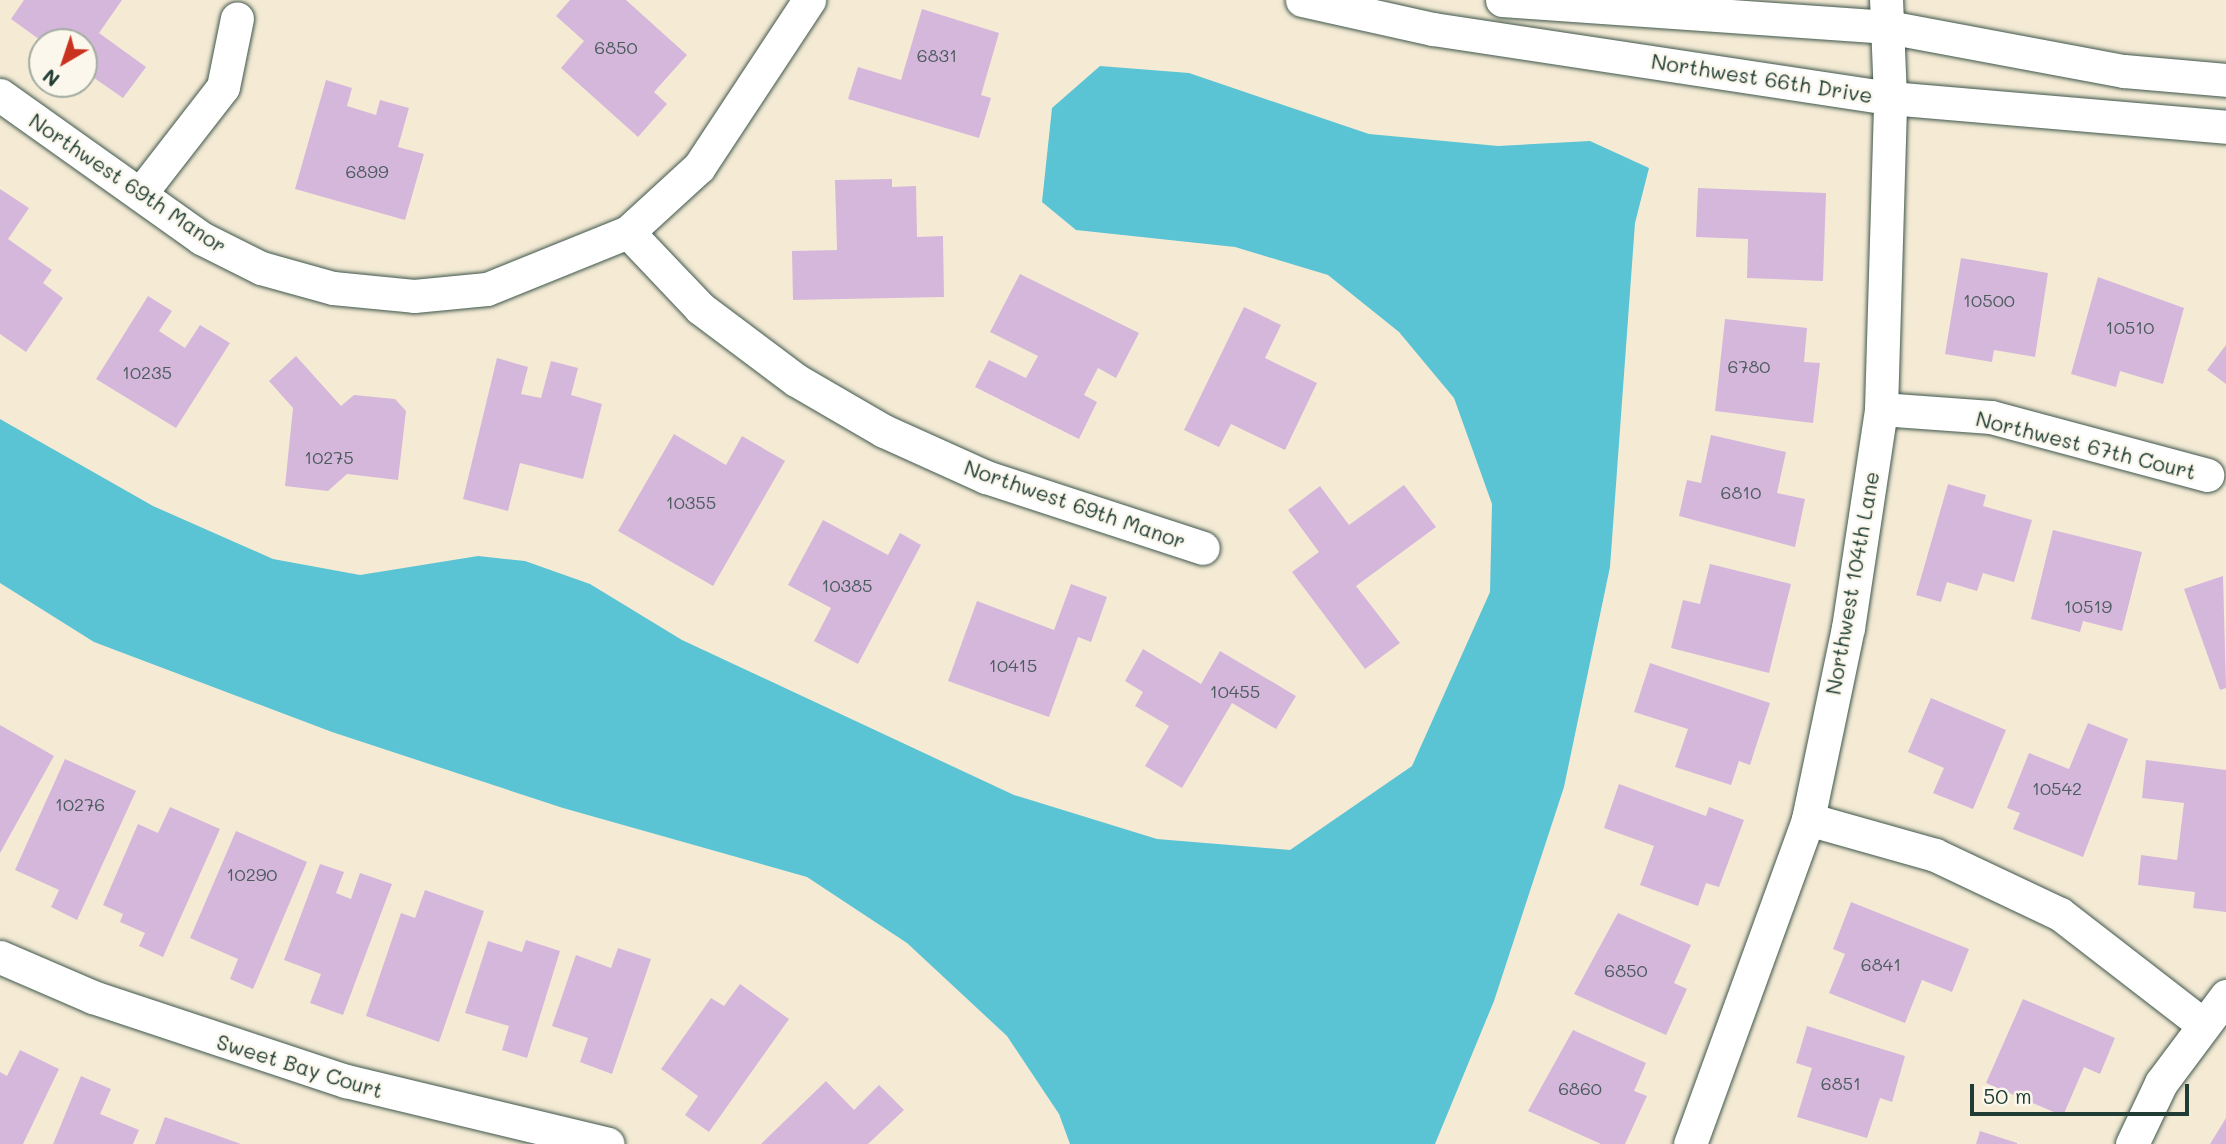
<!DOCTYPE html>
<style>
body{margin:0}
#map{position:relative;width:2226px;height:1144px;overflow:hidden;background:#f5ebd5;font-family:Mali,sans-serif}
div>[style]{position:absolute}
.water>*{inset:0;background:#5ac4d5}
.building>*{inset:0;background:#d5b7dc}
.roads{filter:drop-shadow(0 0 2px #3f574c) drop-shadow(0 0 2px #3f574c)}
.minor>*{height:33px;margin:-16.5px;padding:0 16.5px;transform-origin:16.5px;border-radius:16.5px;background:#fff}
span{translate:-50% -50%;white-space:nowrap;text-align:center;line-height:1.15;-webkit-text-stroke:5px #fbf7ec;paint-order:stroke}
.number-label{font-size:18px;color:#4c5c5e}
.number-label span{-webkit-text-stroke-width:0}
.street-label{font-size:21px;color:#1f3d34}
.north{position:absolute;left:28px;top:28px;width:70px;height:70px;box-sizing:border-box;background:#fbf7ec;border:2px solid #a3ada2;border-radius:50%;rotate:219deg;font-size:19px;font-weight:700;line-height:28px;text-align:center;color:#1f3d34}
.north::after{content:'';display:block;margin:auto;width:24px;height:32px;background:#c8321e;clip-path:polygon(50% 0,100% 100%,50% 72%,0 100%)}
.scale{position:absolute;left:1970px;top:1084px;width:219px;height:32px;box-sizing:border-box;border:4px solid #1f3d34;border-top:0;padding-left:9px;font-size:21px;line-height:24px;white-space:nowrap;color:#1f3d34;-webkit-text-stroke:5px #fbf7ec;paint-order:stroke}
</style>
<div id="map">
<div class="water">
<div style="clip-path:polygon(1100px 66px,1189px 73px,1369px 134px,1498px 146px,1590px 141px,1649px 168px,1635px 223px,1610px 567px,1564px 787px,1494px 1001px,1435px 1144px,1070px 1144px,1059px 1114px,1007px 1036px,907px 943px,807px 877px,563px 808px,332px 732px,94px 642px,0 583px,0 419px,153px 506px,273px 559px,360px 575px,478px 556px,525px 561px,590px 584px,682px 640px,1014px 795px,1157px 839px,1290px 850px,1412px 766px,1490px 592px,1492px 504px,1454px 398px,1399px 332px,1328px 275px,1235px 247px,1076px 230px,1042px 202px,1052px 108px)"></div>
</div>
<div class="building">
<div style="clip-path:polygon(24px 0,122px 0,99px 33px,146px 67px,123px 98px,84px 71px,84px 42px,43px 42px,11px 19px)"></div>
<div style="clip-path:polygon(570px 0,626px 0,687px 55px,654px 92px,667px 104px,638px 137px,561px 68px,584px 41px,556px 16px)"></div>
<div style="clip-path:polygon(922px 9px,999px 33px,981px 95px,991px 98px,979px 138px,848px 99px,858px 67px,901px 80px)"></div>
<div style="clip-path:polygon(326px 80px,352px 88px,347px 106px,376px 115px,380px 100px,409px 108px,398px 147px,424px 154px,405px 220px,295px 189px)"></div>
<div style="clip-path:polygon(892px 179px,892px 187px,916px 186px,917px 237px,943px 236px,944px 297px,793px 300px,792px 251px,837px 250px,835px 180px)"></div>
<div style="clip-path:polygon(1698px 188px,1826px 193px,1823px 281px,1747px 278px,1748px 239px,1696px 237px)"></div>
<div style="clip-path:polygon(0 189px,29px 208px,8px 239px,52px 270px,43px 283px,63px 298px,26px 352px,0 334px)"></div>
<div style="clip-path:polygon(1961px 258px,2048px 273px,2035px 357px,1994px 350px,1992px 362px,1945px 354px)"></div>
<div style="clip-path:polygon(1020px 274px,1139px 333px,1116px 378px,1098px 368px,1084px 395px,1097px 402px,1079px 439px,975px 387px,989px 360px,1026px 378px,1038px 356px,990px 332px)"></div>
<div style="clip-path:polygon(2098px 277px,2184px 308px,2163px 384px,2120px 371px,2116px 387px,2071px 374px)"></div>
<div style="clip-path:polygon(148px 296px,172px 311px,159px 331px,185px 348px,200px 325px,230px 343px,176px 428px,96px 379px)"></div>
<div style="clip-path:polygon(1244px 307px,1281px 325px,1265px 358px,1317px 383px,1285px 450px,1231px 424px,1219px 447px,1184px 430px)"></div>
<div style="clip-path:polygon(1725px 319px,1807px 328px,1804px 362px,1820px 363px,1813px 423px,1715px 411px)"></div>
<div style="clip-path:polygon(2226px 345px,2226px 384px,2207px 370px)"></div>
<div style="clip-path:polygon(296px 356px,341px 406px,354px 395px,395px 399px,406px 411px,398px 480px,347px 474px,328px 491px,285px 486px,293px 408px,269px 381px)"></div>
<div style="clip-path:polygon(497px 358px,528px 367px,521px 394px,541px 398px,551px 361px,578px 368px,571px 395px,602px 404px,583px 479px,520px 463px,508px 511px,463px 499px)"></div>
<div style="clip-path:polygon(674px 434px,726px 465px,742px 436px,785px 461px,713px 586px,618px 531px)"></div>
<div style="clip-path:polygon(1711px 435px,1786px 452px,1777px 493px,1805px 499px,1795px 547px,1679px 516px,1687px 480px,1701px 483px)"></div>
<div style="clip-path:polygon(1948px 484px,1986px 495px,1983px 506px,2032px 520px,2014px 582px,1983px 573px,1977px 591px,1947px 582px,1941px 602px,1916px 595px)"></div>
<div style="clip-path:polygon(1404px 485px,1436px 527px,1356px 586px,1400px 643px,1365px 669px,1292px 572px,1319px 552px,1288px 510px,1320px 486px,1349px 525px)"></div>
<div style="clip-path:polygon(823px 520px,888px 555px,900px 533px,921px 545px,858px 664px,814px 641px,831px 608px,788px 585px)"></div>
<div style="clip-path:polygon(2053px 530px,2142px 552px,2122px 631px,2083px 621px,2080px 632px,2031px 619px)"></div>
<div style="clip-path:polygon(1710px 564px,1791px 584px,1769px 673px,1671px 648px,1683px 600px,1700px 604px)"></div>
<div style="clip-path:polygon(2223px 576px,2226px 688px,2220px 690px,2184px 589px)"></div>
<div style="clip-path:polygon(1071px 584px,1107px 597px,1091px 642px,1078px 637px,1049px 717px,948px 681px,977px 601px,1054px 630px)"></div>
<div style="clip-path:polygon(1143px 649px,1201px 684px,1220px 651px,1296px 696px,1276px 729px,1232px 703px,1182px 788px,1145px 766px,1169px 726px,1135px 706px,1143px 692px,1125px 681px)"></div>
<div style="clip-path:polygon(1650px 663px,1770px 703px,1750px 765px,1739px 761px,1731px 785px,1675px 767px,1688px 729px,1634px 712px)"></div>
<div style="clip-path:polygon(1931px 698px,2006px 730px,1973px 809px,1933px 793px,1944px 768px,1908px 752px)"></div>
<div style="clip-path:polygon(2088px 723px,2128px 739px,2083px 857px,2013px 829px,2020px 813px,2007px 808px,2029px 753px,2069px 769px)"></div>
<div style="clip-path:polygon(0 725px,54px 756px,0 853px)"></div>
<div style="clip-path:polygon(65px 759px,136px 791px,77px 920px,51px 907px,59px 890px,15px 870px)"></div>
<div style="clip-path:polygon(2146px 760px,2226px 770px,2226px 912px,2193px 908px,2195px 892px,2138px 885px,2141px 855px,2177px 860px,2184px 803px,2142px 798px)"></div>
<div style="clip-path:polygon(1619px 784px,1706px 816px,1709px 807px,1744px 820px,1719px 887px,1706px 883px,1698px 906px,1640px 885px,1654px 846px,1604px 828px)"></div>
<div style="clip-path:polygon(170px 807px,220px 829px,163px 957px,139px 946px,145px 933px,120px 922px,123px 914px,103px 905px,138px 824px,158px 833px)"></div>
<div style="clip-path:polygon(236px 831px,307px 862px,253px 989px,230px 979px,238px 959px,190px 938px)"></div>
<div style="clip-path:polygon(320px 864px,344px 872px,336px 893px,351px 899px,360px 873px,392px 884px,343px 1015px,310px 1003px,321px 974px,284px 960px)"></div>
<div style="clip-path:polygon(425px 890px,484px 911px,439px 1042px,366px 1016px,401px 913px,415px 918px)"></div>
<div style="clip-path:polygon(1851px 902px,1969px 949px,1952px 992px,1922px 980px,1905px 1023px,1829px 993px,1845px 954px,1833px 949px)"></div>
<div style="clip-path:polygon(1618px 913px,1691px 945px,1674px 983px,1687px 989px,1666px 1035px,1574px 994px)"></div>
<div style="clip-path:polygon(526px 940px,560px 951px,527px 1058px,502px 1050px,509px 1026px,465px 1013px,488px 941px,522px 952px)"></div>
<div style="clip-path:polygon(618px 948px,651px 959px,612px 1074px,580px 1062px,588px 1038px,552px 1026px,576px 955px,611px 968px)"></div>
<div style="clip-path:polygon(740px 984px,789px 1019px,709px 1132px,685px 1115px,698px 1096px,661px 1069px,711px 998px,724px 1006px)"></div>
<div style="clip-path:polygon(2023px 999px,2115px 1038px,2100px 1074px,2084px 1067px,2063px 1116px,1986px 1083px)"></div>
<div style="clip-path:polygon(1807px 1026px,1905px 1056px,1892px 1102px,1880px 1098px,1867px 1138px,1797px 1117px,1812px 1068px,1796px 1063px)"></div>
<div style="clip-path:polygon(1573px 1030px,1646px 1063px,1634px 1091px,1647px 1096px,1625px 1144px,1601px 1144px,1528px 1111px)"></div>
<div style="clip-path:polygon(20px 1050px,59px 1069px,23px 1144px,0 1144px,0 1072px,7px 1076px)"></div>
<div style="clip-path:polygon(81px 1076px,111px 1089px,100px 1114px,139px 1130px,133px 1144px,53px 1144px)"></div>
<div style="clip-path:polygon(826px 1081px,854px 1110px,879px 1085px,904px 1110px,868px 1144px,761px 1144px)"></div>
<div style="clip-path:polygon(165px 1117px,241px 1144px,155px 1144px)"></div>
<div style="clip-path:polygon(2226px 1118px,2226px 1144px,2210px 1144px)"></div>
<div style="clip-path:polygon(1980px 1131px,2017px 1143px,2017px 1144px,1976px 1144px)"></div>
</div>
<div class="roads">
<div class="minor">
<div style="left:1302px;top:0;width:134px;rotate:12.5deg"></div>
<div style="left:1433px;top:29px;width:462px;rotate:8.6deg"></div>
<div style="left:1890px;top:98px;width:337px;rotate:4.9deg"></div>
<div style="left:1502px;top:0;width:387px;rotate:4deg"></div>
<div style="left:1888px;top:27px;width:240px;rotate:10.6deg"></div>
<div style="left:2124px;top:71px;width:102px;rotate:5deg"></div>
<div style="left:0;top:95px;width:247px;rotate:35.4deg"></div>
<div style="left:201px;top:238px;width:67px;rotate:26.6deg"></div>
<div style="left:261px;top:268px;width:75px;rotate:15.5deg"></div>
<div style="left:333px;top:288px;width:81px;rotate:5.6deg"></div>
<div style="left:414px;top:296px;width:73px;rotate:-5.5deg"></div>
<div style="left:487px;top:289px;width:152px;rotate:-22deg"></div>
<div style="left:628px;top:232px;width:105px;rotate:46.5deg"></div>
<div style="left:700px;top:308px;width:120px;rotate:36.9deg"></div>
<div style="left:796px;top:380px;width:102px;rotate:30.1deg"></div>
<div style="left:884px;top:431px;width:112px;rotate:24.3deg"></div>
<div style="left:986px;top:477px;width:228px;rotate:18.1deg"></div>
<div style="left:140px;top:194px;width:135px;rotate:-52.2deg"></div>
<div style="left:223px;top:87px;width:70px;rotate:-78.5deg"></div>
<div style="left:628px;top:232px;width:96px;rotate:-42.5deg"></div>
<div style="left:699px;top:167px;width:200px;rotate:-56.6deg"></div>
<div style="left:1881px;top:409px;width:110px;rotate:4.2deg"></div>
<div style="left:1991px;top:417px;width:224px;rotate:15deg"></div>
<div style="left:1808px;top:819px;width:132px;rotate:15.8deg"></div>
<div style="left:1935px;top:855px;width:138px;rotate:25.3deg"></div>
<div style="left:2060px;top:914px;width:178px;rotate:37.7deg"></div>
<div style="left:0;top:957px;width:101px;rotate:23.3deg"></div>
<div style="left:93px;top:997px;width:267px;rotate:18.4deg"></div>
<div style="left:346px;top:1081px;width:269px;rotate:13.5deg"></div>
<div style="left:1690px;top:1144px;width:346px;rotate:-70deg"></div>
<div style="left:1808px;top:819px;width:195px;rotate:-78.2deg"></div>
<div style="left:1848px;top:628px;width:221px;rotate:-81.4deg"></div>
<div style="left:1881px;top:409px;width:311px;rotate:-88.3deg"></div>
<div style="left:1890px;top:98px;width:98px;rotate:-92.3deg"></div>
<div style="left:2132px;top:1144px;width:68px;rotate:-64.6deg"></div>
<div style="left:2161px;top:1083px;width:109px;rotate:-53.2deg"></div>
</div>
</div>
<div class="number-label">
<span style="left:616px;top:47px">6850</span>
<span style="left:937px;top:55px">6831</span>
<span style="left:367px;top:171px">6899</span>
<span style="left:1989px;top:300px">10500</span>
<span style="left:2130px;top:327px">10510</span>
<span style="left:1749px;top:366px">6780</span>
<span style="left:147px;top:372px">10235</span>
<span style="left:329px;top:457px">10275</span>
<span style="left:1741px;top:492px">6810</span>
<span style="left:691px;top:502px">10355</span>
<span style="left:847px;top:585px">10385</span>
<span style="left:2088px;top:606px">10519</span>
<span style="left:1013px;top:665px">10415</span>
<span style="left:1235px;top:691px">10455</span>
<span style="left:2057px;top:788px">10542</span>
<span style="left:80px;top:804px">10276</span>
<span style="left:252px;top:874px">10290</span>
<span style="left:1881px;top:964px">6841</span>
<span style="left:1626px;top:970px">6850</span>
<span style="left:1841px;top:1083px">6851</span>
<span style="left:1580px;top:1088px">6860</span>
</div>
<div class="street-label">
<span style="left:1762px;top:78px;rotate:9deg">Northwest 66th Drive</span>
<span style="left:128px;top:183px;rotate:34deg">Northwest 69th Manor</span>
<span style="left:2086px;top:445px;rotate:14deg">Northwest 67th Court</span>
<span style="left:1075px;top:504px;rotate:19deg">Northwest 69th Manor</span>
<span style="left:1852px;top:583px;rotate:-80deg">Northwest 104th Lane</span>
<span style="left:300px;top:1066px;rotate:17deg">Sweet Bay Court</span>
</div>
<div class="north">N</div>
<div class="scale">50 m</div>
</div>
